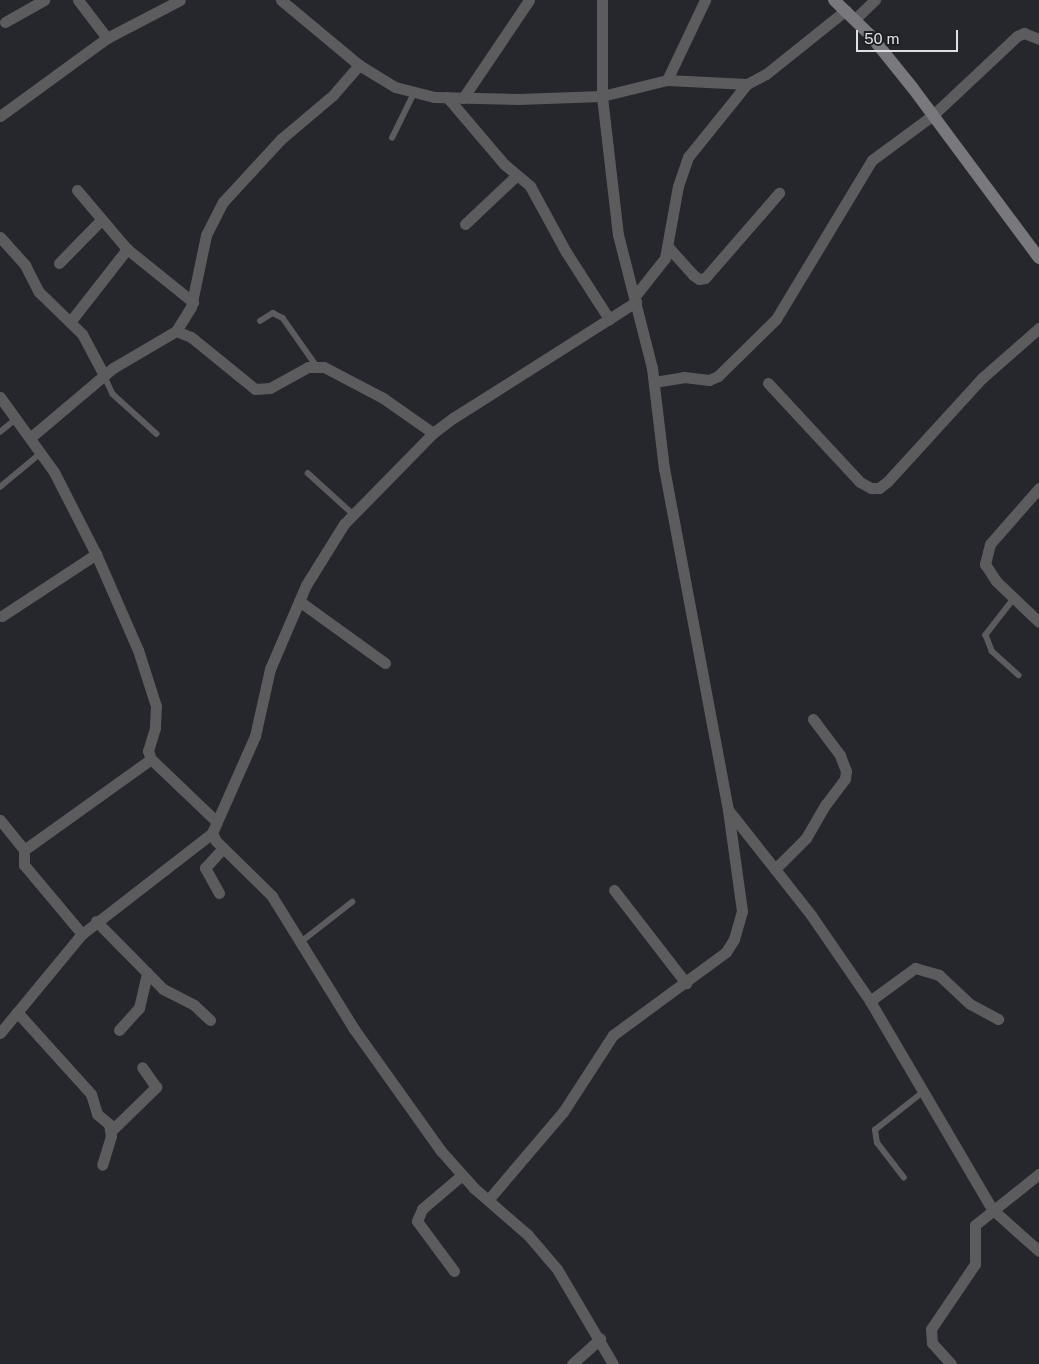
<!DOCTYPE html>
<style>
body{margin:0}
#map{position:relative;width:1039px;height:1364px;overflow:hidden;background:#25272d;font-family:"Public Sans",sans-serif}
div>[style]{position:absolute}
.service>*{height:5.5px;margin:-2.75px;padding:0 2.75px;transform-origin:2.75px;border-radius:2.75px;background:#5c5b5e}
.minor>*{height:11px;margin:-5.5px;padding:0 5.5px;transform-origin:5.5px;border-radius:5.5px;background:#5c5b5e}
.secondary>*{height:12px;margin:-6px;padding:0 6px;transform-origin:6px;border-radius:6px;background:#79787d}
span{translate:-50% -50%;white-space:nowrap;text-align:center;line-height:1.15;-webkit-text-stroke:4.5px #1c1e23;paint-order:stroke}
.scale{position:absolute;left:856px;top:30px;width:102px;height:22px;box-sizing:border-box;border:2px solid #dfe0e4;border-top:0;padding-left:6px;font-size:15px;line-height:18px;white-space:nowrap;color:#dfe0e4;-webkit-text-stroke:4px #1c1e23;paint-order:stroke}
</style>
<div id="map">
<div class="service">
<div style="left:392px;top:138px;width:50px;rotate:-63.9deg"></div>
<div style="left:260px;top:321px;width:15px;rotate:-32deg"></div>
<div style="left:273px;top:313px;width:11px;rotate:27deg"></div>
<div style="left:283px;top:318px;width:57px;rotate:54.9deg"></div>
<div style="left:104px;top:375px;width:21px;rotate:65deg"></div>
<div style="left:113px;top:394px;width:59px;rotate:42.3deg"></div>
<div style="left:0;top:432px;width:22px;rotate:-39deg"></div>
<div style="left:308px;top:473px;width:61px;rotate:42.3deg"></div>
<div style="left:0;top:487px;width:53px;rotate:-39.7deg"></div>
<div style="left:1014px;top:599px;width:46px;rotate:127.9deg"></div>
<div style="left:986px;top:635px;width:17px;rotate:69deg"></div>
<div style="left:992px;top:651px;width:36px;rotate:42deg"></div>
<div style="left:301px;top:942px;width:65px;rotate:-38.1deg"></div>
<div style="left:904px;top:1178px;width:44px;rotate:-127.6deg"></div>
<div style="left:877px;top:1143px;width:13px;rotate:-99deg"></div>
<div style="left:875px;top:1130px;width:61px;rotate:-38.4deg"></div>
</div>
<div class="minor">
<div style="left:78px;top:0;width:48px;rotate:52.7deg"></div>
<div style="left:281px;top:0;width:102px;rotate:39.8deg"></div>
<div style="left:359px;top:65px;width:42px;rotate:31.4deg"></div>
<div style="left:395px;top:87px;width:40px;rotate:14.4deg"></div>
<div style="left:434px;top:97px;width:84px;rotate:1.4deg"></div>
<div style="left:518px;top:99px;width:84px;rotate:-2deg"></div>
<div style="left:602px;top:96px;width:67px;rotate:-13.8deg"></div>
<div style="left:667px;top:80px;width:80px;rotate:2.9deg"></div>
<div style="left:747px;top:84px;width:21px;rotate:-28deg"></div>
<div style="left:766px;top:74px;width:102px;rotate:-38.7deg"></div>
<div style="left:855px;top:19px;width:28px;rotate:-44deg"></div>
<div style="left:5px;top:22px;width:45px;rotate:-29.4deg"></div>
<div style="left:667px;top:80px;width:89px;rotate:-64.6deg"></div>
<div style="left:447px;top:97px;width:88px;rotate:49.6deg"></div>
<div style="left:504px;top:164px;width:34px;rotate:40deg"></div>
<div style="left:530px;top:186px;width:75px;rotate:61.4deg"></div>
<div style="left:566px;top:252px;width:80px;rotate:57.3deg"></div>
<div style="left:463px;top:98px;width:118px;rotate:-56deg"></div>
<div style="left:0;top:116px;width:132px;rotate:-36.1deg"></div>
<div style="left:107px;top:38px;width:82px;rotate:-27.5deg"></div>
<div style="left:77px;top:190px;width:77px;rotate:49.7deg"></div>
<div style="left:127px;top:249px;width:85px;rotate:38.8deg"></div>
<div style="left:465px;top:224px;width:71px;rotate:-43.3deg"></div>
<div style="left:0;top:237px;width:38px;rotate:48deg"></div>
<div style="left:25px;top:265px;width:30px;rotate:63deg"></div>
<div style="left:39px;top:292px;width:60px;rotate:44.3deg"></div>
<div style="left:82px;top:334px;width:47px;rotate:61.8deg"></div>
<div style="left:669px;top:248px;width:36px;rotate:48deg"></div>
<div style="left:693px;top:275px;width:7px;rotate:34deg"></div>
<div style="left:699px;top:279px;width:6px;rotate:-9deg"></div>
<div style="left:705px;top:278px;width:113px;rotate:-49deg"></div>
<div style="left:59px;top:263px;width:60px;rotate:-45.7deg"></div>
<div style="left:635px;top:296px;width:48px;rotate:-51.7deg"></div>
<div style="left:665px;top:258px;width:73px;rotate:-79.8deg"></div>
<div style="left:678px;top:186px;width:31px;rotate:-71deg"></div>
<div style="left:688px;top:157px;width:94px;rotate:-51.1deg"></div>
<div style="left:70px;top:322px;width:93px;rotate:-52deg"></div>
<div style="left:176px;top:331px;width:28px;rotate:-58deg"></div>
<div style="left:191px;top:307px;width:74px;rotate:-78.2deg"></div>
<div style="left:206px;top:235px;width:37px;rotate:-63deg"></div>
<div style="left:223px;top:202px;width:86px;rotate:-47.4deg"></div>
<div style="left:281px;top:139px;width:68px;rotate:-40.2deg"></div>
<div style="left:333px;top:95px;width:40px;rotate:-49deg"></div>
<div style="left:654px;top:382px;width:30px;rotate:-9deg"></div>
<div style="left:684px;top:377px;width:25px;rotate:7deg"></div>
<div style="left:709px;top:380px;width:10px;rotate:-24deg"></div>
<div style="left:718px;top:376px;width:81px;rotate:-44.5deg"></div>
<div style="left:776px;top:319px;width:186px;rotate:-58.9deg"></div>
<div style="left:872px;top:160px;width:76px;rotate:-36.4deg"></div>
<div style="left:933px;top:115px;width:115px;rotate:-43.2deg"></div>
<div style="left:1017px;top:36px;width:8px;rotate:-23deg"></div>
<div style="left:1024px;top:33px;width:16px;rotate:22deg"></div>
<div style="left:768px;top:383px;width:135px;rotate:47.1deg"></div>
<div style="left:860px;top:482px;width:13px;rotate:29deg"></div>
<div style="left:871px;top:488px;width:8px"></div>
<div style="left:879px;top:488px;width:10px;rotate:-37deg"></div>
<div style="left:887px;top:482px;width:141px;rotate:-47.6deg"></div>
<div style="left:982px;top:378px;width:76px;rotate:-41.3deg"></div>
<div style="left:0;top:397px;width:92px;rotate:54.2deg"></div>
<div style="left:54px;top:472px;width:92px;rotate:62.9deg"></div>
<div style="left:96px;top:554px;width:105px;rotate:66.4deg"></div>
<div style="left:138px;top:650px;width:59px;rotate:72.2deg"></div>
<div style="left:156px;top:706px;width:22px;rotate:93deg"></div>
<div style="left:155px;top:728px;width:24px;rotate:107deg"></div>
<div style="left:148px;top:751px;width:9px;rotate:69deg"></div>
<div style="left:151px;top:759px;width:91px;rotate:43.7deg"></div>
<div style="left:31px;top:437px;width:107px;rotate:-40.1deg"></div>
<div style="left:113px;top:368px;width:73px;rotate:-30.4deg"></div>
<div style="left:176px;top:331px;width:16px;rotate:22deg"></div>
<div style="left:191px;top:337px;width:82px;rotate:39.1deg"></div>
<div style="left:255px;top:389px;width:15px;rotate:-4deg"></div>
<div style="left:270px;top:388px;width:43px;rotate:-28.9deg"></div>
<div style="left:308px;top:367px;width:16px"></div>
<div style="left:324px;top:367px;width:67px;rotate:27.7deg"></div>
<div style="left:383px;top:398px;width:61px;rotate:35deg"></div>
<div style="left:1039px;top:488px;width:74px;rotate:131.2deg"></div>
<div style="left:990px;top:544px;width:21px;rotate:104deg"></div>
<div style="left:985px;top:564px;width:20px;rotate:57deg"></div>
<div style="left:996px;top:581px;width:59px;rotate:43.6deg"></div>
<div style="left:299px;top:601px;width:106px;rotate:35.8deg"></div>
<div style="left:2px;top:616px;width:113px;rotate:-33.4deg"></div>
<div style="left:729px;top:811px;width:132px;rotate:51.7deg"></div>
<div style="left:811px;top:915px;width:104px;rotate:55.5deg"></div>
<div style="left:870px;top:1001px;width:241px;rotate:59.6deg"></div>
<div style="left:992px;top:1209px;width:63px;rotate:41.8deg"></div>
<div style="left:0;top:820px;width:38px;rotate:51deg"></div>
<div style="left:775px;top:869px;width:44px;rotate:-45deg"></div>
<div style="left:806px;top:838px;width:39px;rotate:-60deg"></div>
<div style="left:826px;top:804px;width:31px;rotate:-53deg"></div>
<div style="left:845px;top:779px;width:8px;rotate:-83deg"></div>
<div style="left:846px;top:771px;width:17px;rotate:-111deg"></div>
<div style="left:840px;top:755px;width:45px;rotate:-126.9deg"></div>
<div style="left:614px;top:890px;width:118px;rotate:52.3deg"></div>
<div style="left:219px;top:893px;width:29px;rotate:-119deg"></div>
<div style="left:205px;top:868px;width:27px;rotate:-48deg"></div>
<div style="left:96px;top:921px;width:95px;rotate:45.4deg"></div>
<div style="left:163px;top:989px;width:35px;rotate:27deg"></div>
<div style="left:194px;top:1005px;width:22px;rotate:43deg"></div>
<div style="left:82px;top:934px;width:90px;rotate:-130deg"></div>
<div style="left:24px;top:865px;width:15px;rotate:-90deg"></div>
<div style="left:24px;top:850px;width:156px;rotate:-35.6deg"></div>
<div style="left:870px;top:1001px;width:56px;rotate:-36.3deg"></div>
<div style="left:915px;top:968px;width:25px;rotate:16deg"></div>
<div style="left:939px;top:975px;width:42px;rotate:43.1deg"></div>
<div style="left:970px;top:1004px;width:32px;rotate:28deg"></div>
<div style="left:17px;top:1012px;width:110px;rotate:47.9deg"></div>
<div style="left:91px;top:1094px;width:21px;rotate:73deg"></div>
<div style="left:97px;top:1114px;width:16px;rotate:40deg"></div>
<div style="left:109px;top:1124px;width:12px;rotate:81deg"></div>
<div style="left:111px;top:1136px;width:30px;rotate:107deg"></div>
<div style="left:119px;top:1030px;width:30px;rotate:-48deg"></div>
<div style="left:139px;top:1008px;width:36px;rotate:-77deg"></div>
<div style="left:0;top:1033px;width:129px;rotate:-50.4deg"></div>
<div style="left:82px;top:934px;width:165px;rotate:-37.8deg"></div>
<div style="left:112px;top:1130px;width:62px;rotate:-44.3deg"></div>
<div style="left:156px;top:1087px;width:24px;rotate:-125deg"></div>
<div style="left:488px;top:1200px;width:116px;rotate:-49.6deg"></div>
<div style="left:563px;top:1112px;width:92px;rotate:-57deg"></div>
<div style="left:613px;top:1035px;width:140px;rotate:-36.3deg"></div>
<div style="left:726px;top:952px;width:15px;rotate:-58deg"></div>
<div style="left:734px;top:939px;width:29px;rotate:-74deg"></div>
<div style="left:742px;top:911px;width:102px;rotate:-97.9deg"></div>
<div style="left:728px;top:810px;width:347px;rotate:-100.6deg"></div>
<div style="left:664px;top:469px;width:102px;rotate:-96.8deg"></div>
<div style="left:652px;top:368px;width:137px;rotate:-104.3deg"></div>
<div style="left:618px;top:235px;width:140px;rotate:-96.6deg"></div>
<div style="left:602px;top:96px;width:96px;rotate:-90deg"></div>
<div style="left:454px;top:1271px;width:62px;rotate:-126.5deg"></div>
<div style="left:417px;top:1221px;width:13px;rotate:-67deg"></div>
<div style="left:422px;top:1209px;width:52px;rotate:-40.4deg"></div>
<div style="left:572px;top:1364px;width:38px;rotate:-42deg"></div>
<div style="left:613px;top:1364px;width:110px;rotate:-120.5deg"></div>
<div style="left:557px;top:1269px;width:45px;rotate:-130.5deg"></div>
<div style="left:528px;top:1235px;width:72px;rotate:-139deg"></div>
<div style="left:474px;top:1188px;width:50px;rotate:-131.7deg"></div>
<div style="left:441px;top:1151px;width:150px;rotate:-125.5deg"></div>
<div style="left:354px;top:1029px;width:156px;rotate:-121.7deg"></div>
<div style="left:272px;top:896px;width:78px;rotate:-135.5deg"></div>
<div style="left:216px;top:841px;width:9px;rotate:-117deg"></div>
<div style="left:212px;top:833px;width:106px;rotate:-66.1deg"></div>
<div style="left:255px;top:736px;width:69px;rotate:-77.4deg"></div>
<div style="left:270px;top:669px;width:91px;rotate:-66.8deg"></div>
<div style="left:306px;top:585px;width:72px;rotate:-58.1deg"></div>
<div style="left:344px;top:524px;width:127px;rotate:-45.6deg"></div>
<div style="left:433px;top:433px;width:25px;rotate:-37deg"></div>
<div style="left:453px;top:418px;width:217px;rotate:-32.4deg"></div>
<div style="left:951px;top:1364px;width:28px;rotate:-132deg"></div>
<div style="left:932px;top:1343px;width:14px;rotate:-94deg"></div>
<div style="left:931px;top:1329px;width:78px;rotate:-55.9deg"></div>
<div style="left:975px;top:1264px;width:39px;rotate:-90deg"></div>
<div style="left:975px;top:1225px;width:82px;rotate:-38.6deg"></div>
</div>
<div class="secondary">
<div style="left:834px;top:0;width:50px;rotate:44.2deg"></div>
<div style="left:870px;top:35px;width:67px;rotate:51.1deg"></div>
<div style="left:912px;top:87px;width:213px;rotate:53.4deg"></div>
</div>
<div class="scale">50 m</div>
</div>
